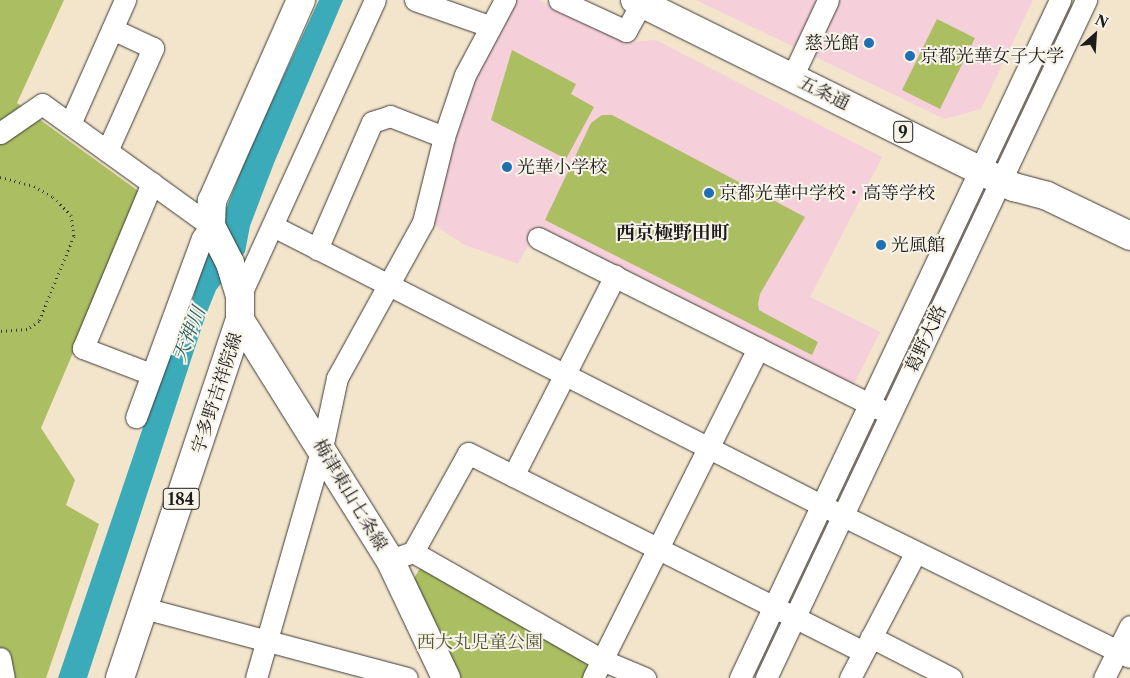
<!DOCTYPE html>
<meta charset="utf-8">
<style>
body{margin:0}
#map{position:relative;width:1130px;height:678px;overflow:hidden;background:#f3e5cc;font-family:"Libre Caslon Text","Noto Serif JP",serif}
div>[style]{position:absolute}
.built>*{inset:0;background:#f5cfd9}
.green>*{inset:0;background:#acbe62}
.water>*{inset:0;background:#3babb9}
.path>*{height:3px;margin-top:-1.5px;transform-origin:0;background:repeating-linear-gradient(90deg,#3c3a36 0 1px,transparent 0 5px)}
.roads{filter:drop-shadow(0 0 1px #3c3a36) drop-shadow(0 0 1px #3c3a36)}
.minor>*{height:21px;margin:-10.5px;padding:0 10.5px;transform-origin:10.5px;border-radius:10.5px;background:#fff}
.major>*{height:28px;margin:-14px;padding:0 14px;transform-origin:14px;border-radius:14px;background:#fff}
.highway>*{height:28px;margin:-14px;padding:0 14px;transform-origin:14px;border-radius:14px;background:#fff}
.dots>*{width:14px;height:14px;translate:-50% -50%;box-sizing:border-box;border:2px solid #f7f3e8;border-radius:50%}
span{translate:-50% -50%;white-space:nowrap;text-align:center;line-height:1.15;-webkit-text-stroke:4px #f7f3e8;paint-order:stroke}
.shield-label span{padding:1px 4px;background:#f7f3e8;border:1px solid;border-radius:4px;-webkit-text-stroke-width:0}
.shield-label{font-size:16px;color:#1c1c1c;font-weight:700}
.poi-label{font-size:18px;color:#1c1c1c}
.right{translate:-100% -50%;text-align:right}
.left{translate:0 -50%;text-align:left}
.street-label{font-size:18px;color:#1c1c1c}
.park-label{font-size:18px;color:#4e5534}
.neighbourhood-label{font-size:19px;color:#1c1c1c;font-weight:700}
.water-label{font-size:19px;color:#2a5c63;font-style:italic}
.north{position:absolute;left:1070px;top:10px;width:50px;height:50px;-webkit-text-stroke:4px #f7f3e8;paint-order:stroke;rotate:26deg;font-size:14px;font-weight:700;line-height:20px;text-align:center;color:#1c1c1c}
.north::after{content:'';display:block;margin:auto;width:18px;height:22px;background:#1c1c1c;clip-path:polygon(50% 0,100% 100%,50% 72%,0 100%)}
</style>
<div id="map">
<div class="built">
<div style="clip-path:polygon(513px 0,539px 0,629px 42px,656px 40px,882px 157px,810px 297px,880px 332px,852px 388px,537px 229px,518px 264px,463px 244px,432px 223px,460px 112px,480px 57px)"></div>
<div style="clip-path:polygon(696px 0,1033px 0,981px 109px,945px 119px)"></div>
</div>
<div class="green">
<div style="clip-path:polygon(0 0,64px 0,17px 103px,141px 193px,41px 428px,75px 480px,66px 505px,99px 524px,46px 678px,0 678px)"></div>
<div style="clip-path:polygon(937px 19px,975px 38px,940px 109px,902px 90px)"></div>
<div style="clip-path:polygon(512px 50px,576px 84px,571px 94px,594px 107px,566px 159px,491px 120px)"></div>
<div style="clip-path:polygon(602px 115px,612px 115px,805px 217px,760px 294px,758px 304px,759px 310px,818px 342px,812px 355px,545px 220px,591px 123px)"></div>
<div style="clip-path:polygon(422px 565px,585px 661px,588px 668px,583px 678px,457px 678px,413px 580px)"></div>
</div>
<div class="water">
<div style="clip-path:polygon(319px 0,343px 0,274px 163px,250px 226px,245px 252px,216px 290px,205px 317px,87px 678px,58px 678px,160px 377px,176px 337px,186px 324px,198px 280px,248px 153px)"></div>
</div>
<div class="path">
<div style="left:0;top:177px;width:35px;rotate:15deg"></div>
<div style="left:34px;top:186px;width:22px;rotate:30deg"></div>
<div style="left:53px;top:197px;width:25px;rotate:45deg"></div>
<div style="left:71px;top:215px;width:21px;rotate:82deg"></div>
<div style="left:74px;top:236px;width:92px;rotate:112.4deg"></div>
<div style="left:39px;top:321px;width:14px;rotate:146deg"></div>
<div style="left:27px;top:329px;width:27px;rotate:176deg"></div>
</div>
<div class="roads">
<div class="minor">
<div style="left:415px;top:0;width:78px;rotate:19.4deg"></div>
<div style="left:559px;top:0;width:74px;rotate:24.8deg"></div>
<div style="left:626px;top:31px;width:35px;rotate:-61deg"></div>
<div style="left:792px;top:77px;width:85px;rotate:-64.9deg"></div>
<div style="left:70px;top:124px;width:136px;rotate:-66.1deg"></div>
<div style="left:0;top:133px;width:51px;rotate:-34.6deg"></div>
<div style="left:42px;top:104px;width:208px;rotate:35.8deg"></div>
<div style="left:211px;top:226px;width:15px;rotate:127deg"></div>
<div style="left:202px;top:238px;width:191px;rotate:110.2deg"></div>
<div style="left:107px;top:151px;width:113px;rotate:-65.9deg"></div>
<div style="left:153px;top:48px;width:45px;rotate:-155.1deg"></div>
<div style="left:273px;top:226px;width:615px;rotate:26.98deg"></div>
<div style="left:821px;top:505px;width:344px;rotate:26.2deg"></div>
<div style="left:538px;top:238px;width:385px;rotate:26.6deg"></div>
<div style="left:317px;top:249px;width:138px;rotate:-66.6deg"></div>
<div style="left:372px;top:122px;width:19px;rotate:-18deg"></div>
<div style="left:390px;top:116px;width:58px;rotate:21.3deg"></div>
<div style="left:240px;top:296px;width:325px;rotate:-65.5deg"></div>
<div style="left:151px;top:374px;width:73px;rotate:-159.1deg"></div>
<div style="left:83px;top:348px;width:179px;rotate:-67.3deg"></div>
<div style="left:513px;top:476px;width:225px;rotate:-63deg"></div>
<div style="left:413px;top:552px;width:218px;rotate:29.7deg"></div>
<div style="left:602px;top:660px;width:47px;rotate:22.7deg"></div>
<div style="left:390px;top:560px;width:24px;rotate:-19deg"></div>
<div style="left:413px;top:552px;width:113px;rotate:-60.9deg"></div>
<div style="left:468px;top:453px;width:442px;rotate:26.7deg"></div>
<div style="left:144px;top:608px;width:272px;rotate:14.9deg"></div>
<div style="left:871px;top:637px;width:90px;rotate:27.1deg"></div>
<div style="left:0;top:658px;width:20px;rotate:79deg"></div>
<div style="left:256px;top:678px;width:239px;rotate:-74deg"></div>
<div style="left:322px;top:448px;width:72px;rotate:-77.9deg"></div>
<div style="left:337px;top:378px;width:178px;rotate:-61.1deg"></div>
<div style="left:423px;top:222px;width:88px;rotate:-76.1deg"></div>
<div style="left:444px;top:137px;width:65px;rotate:-71.3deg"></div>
<div style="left:465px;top:75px;width:85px;rotate:-61.9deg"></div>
<div style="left:593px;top:678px;width:369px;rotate:-63.4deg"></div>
<div style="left:740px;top:678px;width:750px;rotate:-64.73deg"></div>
<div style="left:766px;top:678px;width:750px;rotate:-64.73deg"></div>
<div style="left:850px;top:678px;width:142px;rotate:-62.4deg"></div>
<div style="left:1104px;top:678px;width:58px;rotate:-63.4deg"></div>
</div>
<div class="major">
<div style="left:240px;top:320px;width:283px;rotate:58deg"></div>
<div style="left:390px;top:560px;width:131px;rotate:64.6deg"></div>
<div style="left:120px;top:678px;width:378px;rotate:-71.5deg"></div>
<div style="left:240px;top:320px;width:24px;rotate:-90deg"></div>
<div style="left:240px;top:296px;width:34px;rotate:-107deg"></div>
<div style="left:230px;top:263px;width:42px;rotate:-117.2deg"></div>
<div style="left:211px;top:226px;width:25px;rotate:-88deg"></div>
<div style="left:212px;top:201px;width:220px;rotate:-66.1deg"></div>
</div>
<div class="highway">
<div style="left:635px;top:0;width:423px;rotate:26.3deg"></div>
<div style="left:1014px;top:187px;width:34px;rotate:15deg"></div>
<div style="left:1047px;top:196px;width:92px;rotate:25.7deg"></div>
</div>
</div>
<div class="dots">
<div style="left:869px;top:43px;background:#1f6fb2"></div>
<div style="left:910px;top:56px;background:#1f6fb2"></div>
<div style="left:507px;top:167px;background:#1f6fb2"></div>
<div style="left:709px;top:193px;background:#1f6fb2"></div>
<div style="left:881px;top:245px;background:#1f6fb2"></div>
</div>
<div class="shield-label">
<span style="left:903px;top:132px">9</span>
<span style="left:181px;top:499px">184</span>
</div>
<div class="poi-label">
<span class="right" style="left:859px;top:43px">慈光館</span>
<span class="left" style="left:920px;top:56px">京都光華女子大学</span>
<span class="left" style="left:517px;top:167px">光華小学校</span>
<span class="left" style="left:719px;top:193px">京都光華中学校・高等学校</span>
<span class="left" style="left:891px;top:245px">光風館</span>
</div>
<div class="street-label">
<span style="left:824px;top:93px;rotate:26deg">五条通</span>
<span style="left:926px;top:339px;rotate:-65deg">葛野大路</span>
<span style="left:217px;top:393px;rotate:-72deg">宇多野吉祥院線</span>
<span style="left:350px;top:495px;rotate:59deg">梅津東山七条線</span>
</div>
<div class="park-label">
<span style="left:480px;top:642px">西大丸児童公園</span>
</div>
<div class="neighbourhood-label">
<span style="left:673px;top:233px">西京極野田町</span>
</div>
<div class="water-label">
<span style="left:189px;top:334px;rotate:-68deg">天神川</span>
</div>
<div class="north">N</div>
</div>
